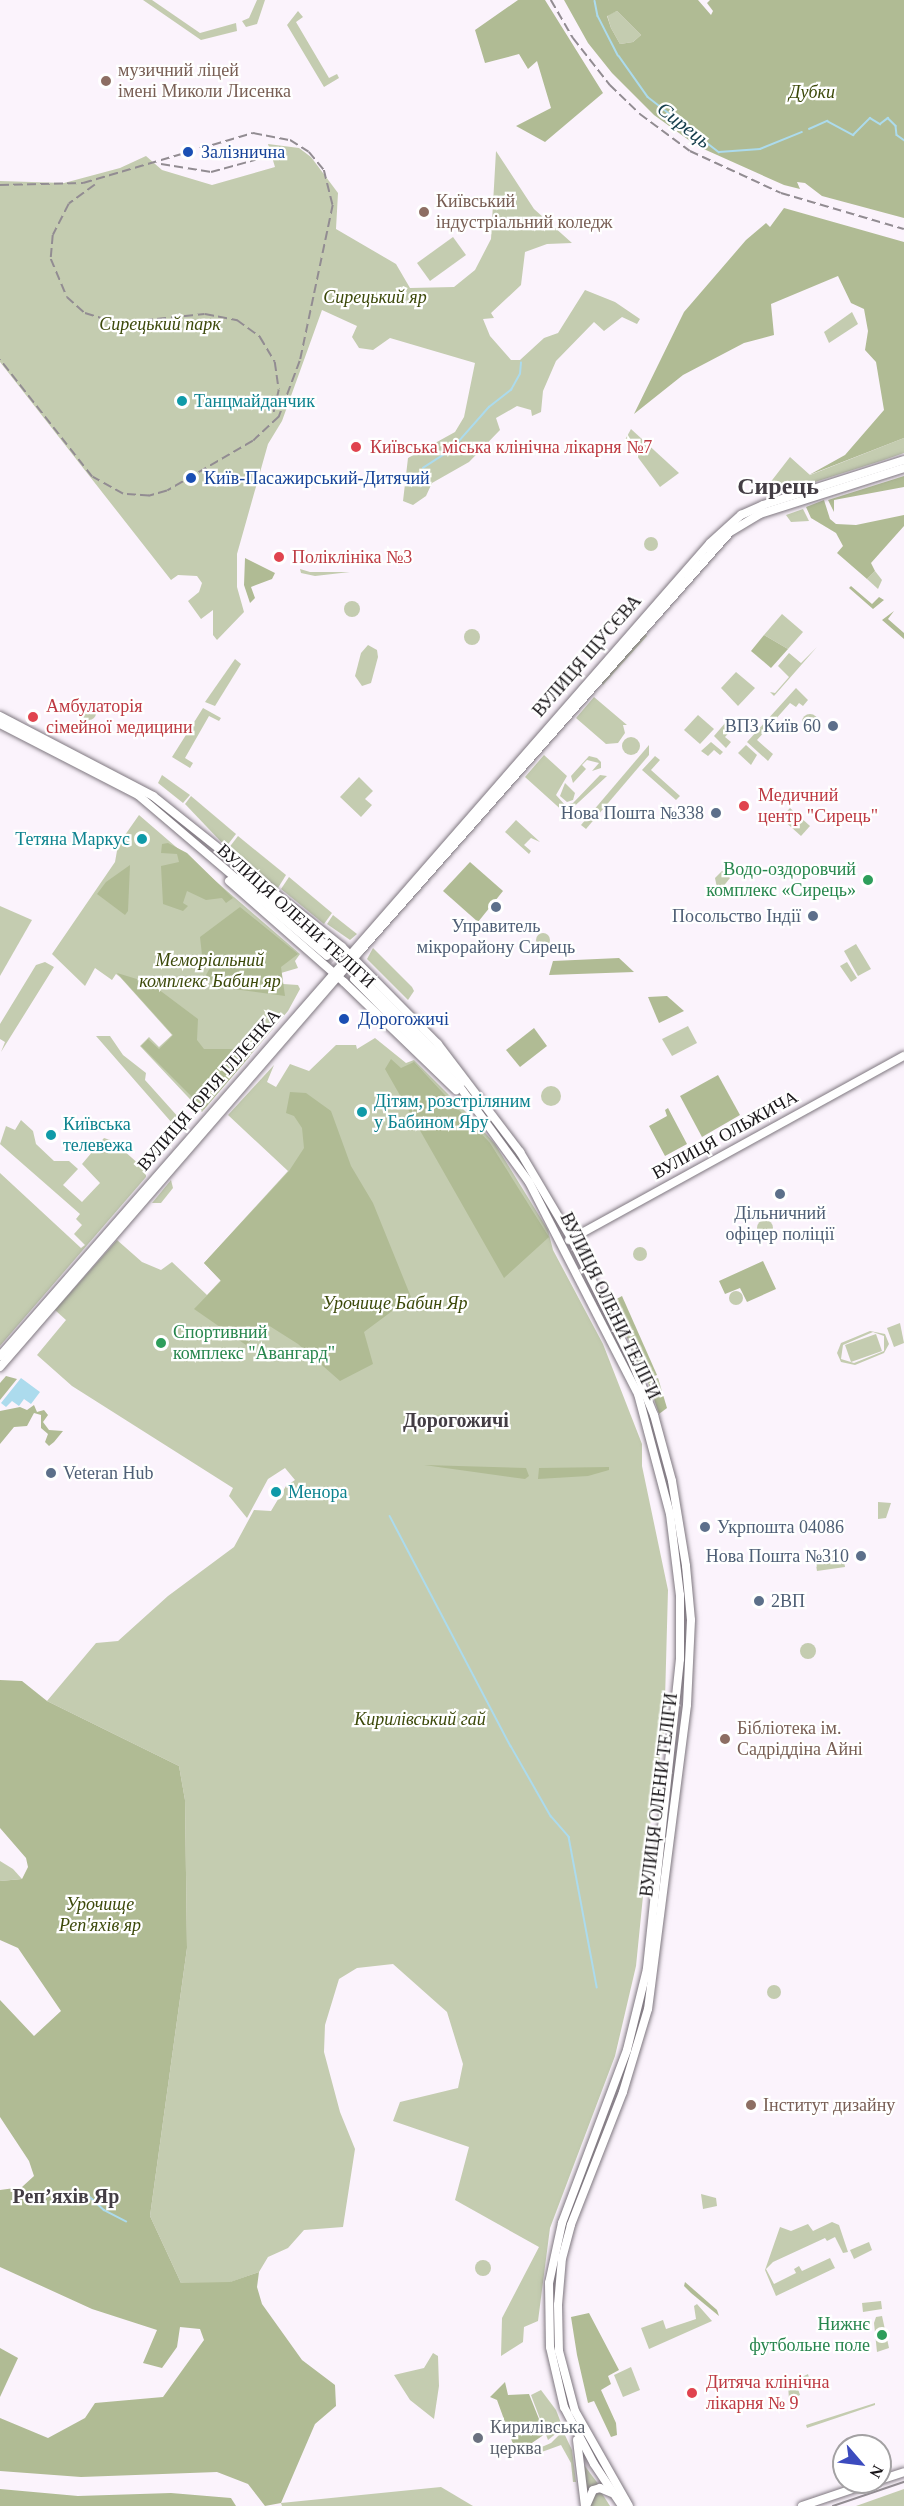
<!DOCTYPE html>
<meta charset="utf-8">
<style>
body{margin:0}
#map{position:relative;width:904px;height:2506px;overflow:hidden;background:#fbf3fc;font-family:Georgia,serif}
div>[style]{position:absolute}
.green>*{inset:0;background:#c4ccb0}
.round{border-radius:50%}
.forest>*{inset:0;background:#b0bb94}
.water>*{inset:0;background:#acdbed}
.stream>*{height:1.5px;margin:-0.75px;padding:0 0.75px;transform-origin:0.75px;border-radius:0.75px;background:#acdbed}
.major-tunnel>*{height:8px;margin-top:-4px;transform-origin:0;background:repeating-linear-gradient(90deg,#d9d2da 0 8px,transparent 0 12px)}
.roads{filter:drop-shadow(0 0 2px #7e777f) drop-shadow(0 0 2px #7e777f)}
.major>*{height:8px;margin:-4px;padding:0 4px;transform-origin:4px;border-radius:4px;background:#fff}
.tram>*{height:1.5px;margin:-0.75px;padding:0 0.75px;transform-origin:0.75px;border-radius:0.75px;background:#928c92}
.rail>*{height:1.5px;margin-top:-0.75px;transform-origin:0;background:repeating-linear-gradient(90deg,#928c92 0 9px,transparent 0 13.5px)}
.dots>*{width:16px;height:16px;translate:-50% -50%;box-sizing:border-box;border:3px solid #fff;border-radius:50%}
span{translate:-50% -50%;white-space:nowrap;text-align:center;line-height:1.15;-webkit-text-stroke:4.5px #fff;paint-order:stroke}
.education-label{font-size:18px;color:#785e54}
.left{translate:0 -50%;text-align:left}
.park-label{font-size:18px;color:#3c490a;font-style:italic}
.transit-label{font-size:18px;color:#164399}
.culture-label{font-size:18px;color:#0d838f}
.right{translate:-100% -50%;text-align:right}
.health-label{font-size:18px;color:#be3a42}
.street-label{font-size:18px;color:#181518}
.service-label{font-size:18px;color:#4e5e75}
.leisure-label{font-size:18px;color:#27864d}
.worship-label{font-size:18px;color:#5b616d}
.water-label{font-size:20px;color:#143d4b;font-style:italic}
.neighbourhood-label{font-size:20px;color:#433d44;font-weight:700}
.district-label{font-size:24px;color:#433d44;font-weight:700}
.north{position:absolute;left:832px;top:2434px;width:60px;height:60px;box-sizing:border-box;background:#fff;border:2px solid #a3a1a3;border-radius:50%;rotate:118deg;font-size:16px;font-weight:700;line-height:24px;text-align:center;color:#181518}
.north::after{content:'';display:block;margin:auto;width:21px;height:27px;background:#3c4bbe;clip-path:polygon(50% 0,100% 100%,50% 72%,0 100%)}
</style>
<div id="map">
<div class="green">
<div style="clip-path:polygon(143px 0,152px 0,200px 33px,236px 23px,237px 31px,201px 40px)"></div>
<div style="clip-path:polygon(257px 0,265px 0,257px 24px,246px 27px,242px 21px,249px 18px)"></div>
<div style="clip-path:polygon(298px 11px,303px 17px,296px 22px,329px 78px,337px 74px,339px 78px,324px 87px,287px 25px)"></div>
<div style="clip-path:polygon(617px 11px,641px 35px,633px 42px,620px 44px,611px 28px,607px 15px)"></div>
<div style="clip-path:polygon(268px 144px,299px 148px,311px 157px,338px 193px,336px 229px,396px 264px,410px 288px,454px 287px,475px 270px,491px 239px,496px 151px,534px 209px,572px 243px,547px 244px,525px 252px,521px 285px,491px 313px,494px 318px,483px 319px,490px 336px,511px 360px,520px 360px,544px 338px,558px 333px,585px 290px,615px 302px,640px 319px,637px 324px,622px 317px,604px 331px,594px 322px,556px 361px,543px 391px,541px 412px,532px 416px,531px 410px,517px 406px,496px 418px,500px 430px,469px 462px,432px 483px,426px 496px,413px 505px,403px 501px,408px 458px,455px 432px,464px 417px,475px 363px,390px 338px,373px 350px,359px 348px,352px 337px,357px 326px,322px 310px,282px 421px,268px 444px,237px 554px,237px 587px,244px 612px,217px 640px,213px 635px,213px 610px,201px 619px,188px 601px,199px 592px,202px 583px,197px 576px,178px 575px,171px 580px,0 362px,0 181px,64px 183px,120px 168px,146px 156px,162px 170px,212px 185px,275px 167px)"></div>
<div style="clip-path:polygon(453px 237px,466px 255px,430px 281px,417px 263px)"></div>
<div style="clip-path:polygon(852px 312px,858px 324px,829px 343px,824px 332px)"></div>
<div style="clip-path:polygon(631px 429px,679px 473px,660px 487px,625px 440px)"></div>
<div style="clip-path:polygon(904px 438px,904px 453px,884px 460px,790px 490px,777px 492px,766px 488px,790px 457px,810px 475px)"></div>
<div style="clip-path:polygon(803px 509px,809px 521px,791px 522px,786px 515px)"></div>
<div class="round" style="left:644px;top:537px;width:14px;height:14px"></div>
<div style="clip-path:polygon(300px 569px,310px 572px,350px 572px,315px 576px,301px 573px)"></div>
<div style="clip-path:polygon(875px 571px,882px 580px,878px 589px,867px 579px)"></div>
<div class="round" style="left:344px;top:601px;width:16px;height:16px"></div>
<div style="clip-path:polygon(782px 614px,803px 632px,788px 649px,764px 635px)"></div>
<div class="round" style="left:464px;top:629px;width:16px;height:16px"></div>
<div style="clip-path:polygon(645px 633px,647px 636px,603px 685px,601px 683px)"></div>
<div style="clip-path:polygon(368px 645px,377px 650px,378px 657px,371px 683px,362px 686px,355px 676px,361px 653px)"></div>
<div style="clip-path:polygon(817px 647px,774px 696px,770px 692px,775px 693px,789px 677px,778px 666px,789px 653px,801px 663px)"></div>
<div style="clip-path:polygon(235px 659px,241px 664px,215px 706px,205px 702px)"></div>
<div style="clip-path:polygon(736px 672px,755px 688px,738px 706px,721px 688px)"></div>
<div style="clip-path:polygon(796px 688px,808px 700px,803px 706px,799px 703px,796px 707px,790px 703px,757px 740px,773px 754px,768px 761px,747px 742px)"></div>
<div style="clip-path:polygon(594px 697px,627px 725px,623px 725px,625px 733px,618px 743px,606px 744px,576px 718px)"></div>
<div class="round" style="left:82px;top:706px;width:14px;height:14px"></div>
<div style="clip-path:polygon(203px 708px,221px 718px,219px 721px,209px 716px,185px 758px,193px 763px,190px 768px,172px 757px)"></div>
<div class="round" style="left:802px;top:714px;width:16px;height:16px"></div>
<div style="clip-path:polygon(698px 715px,714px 729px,700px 744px,684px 730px)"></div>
<div style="clip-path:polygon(726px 722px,733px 728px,725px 737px,731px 742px,726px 748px,714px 736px)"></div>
<div class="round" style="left:622px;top:737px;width:18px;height:18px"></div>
<div style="clip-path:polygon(711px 742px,723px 752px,720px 755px,714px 750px,708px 756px,701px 751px)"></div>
<div style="clip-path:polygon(649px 745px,649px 755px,586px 829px,581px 825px)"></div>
<div style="clip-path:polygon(746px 745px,757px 755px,751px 765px,738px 753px)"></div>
<div style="clip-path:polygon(544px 755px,567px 776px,556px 795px,565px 805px,573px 803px,600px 775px,607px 776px,566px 814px,525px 777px)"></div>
<div style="clip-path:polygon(589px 756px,597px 758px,601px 762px,601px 768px,592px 771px,599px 763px,587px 760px,582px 765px,586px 769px,573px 783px,571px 776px)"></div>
<div style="clip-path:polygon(655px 756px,660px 760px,651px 770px,680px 796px,676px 800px,642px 770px)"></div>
<div style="clip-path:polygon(162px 775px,190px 795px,183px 803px,158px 783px)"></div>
<div style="clip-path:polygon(359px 777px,373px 791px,365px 799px,372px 805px,361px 817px,340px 797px)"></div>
<div style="clip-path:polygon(565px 783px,575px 793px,573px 800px,567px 802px,560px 796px)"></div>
<div style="clip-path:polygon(191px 796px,236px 834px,226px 847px,185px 804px)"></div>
<div style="clip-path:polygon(790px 808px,810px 826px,801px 836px,781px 818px)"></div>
<div style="clip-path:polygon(139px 815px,300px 954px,295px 961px,298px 968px,281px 973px,283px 984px,298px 985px,300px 989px,288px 1011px,202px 1112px,140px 1046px,149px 1037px,159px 1047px,172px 1035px,120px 977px,116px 974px,112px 980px,95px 968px,85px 986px,52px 954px,115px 862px,118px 845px)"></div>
<div style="clip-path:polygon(516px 820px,540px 842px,531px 838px,524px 845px,531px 851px,529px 854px,505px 832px)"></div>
<div style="clip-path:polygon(238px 836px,286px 875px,278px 888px,228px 849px)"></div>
<div style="clip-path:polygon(722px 871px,730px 878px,718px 893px,715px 878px)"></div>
<div style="clip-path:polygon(289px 877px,332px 913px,324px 924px,281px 889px)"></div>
<div style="clip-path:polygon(0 906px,32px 920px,0 976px)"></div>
<div style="clip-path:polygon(333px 915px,357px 934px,350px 940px,327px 924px)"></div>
<div class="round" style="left:536px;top:933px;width:14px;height:14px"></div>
<div style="clip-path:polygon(856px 944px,871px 969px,858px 976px,844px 951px)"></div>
<div style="clip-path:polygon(373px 948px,412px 987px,414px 991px,408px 1000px,367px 959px)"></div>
<div style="clip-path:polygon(45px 962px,54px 967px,1px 1052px,5px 1042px,0 1039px,0 1024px,36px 965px)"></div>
<div style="clip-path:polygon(847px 962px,857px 978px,851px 982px,840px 966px)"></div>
<div style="clip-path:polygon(688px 1026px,697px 1043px,672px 1056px,662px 1039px)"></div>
<div style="clip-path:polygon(96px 1036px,110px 1036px,123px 1055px,146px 1073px,145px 1080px,180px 1119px,172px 1123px)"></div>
<div style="clip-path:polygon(375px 1038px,406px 1063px,414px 1060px,472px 1118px,495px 1144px,548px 1230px,553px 1250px,603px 1344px,642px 1444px,642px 1466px,668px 1590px,664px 1736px,653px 1796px,636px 1966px,615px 2056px,550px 2228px,538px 2321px,524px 2327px,523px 2342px,501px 2356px,502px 2318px,539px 2247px,455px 2200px,469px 2147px,393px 2121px,400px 2102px,458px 2088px,463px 2064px,447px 2012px,393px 1964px,357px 1968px,339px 1979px,325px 2025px,324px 2052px,340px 2112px,355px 2149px,343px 2227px,304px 2230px,288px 2248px,268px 2257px,259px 2272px,225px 2284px,181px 2283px,150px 2216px,187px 1948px,185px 1800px,179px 1766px,47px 1701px,96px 1643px,118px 1641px,168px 1596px,234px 1547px,254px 1510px,271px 1511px,286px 1486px,295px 1480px,285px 1468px,268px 1479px,247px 1518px,229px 1496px,233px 1488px,72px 1386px,37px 1355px,66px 1320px,55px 1310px,117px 1240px,142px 1262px,161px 1270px,172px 1262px,207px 1295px,221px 1280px,204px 1263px,288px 1171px,228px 1115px,274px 1065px,267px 1082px,276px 1087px,290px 1064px,309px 1071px,336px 1045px,356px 1045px,357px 1049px)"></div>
<div class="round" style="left:541px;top:1086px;width:20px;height:20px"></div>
<div style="clip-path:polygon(21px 1120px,33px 1131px,36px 1144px,54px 1161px,69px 1161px,78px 1169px,63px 1185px,82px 1202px,100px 1183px,82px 1164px,104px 1138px,113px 1141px,141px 1166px,163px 1141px,168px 1144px,146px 1170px,146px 1177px,0 1346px,0 1173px,81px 1248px,85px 1245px,74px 1234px,82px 1225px,76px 1219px,80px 1214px,0 1144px,6px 1126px,15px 1130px)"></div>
<div style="clip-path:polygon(171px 1180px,173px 1188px,161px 1203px,152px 1203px)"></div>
<div class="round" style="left:757px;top:1220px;width:16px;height:16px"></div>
<div class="round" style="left:633px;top:1247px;width:14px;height:14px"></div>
<div class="round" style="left:729px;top:1291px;width:14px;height:14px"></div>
<div style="clip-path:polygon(900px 1323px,904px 1343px,894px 1347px,887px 1328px)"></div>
<div style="clip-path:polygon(evenodd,870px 1331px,885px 1334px,889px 1344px,884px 1353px,855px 1365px,841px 1362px,837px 1353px,841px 1343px,870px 1331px,873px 1332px,884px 1336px,884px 1351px,854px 1363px,841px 1359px,843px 1345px,873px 1332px)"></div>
<div style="clip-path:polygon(876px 1334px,882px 1351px,851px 1362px,845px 1345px)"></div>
<div style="clip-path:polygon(878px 1502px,891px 1503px,886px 1518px,878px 1519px)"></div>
<div style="clip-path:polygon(843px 1554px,845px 1567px,817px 1571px,815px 1559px)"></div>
<div class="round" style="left:800px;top:1643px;width:16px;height:16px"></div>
<div style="clip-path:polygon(0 1861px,13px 1869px,22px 1879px,0 1881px)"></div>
<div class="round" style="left:767px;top:1985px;width:14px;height:14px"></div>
<div style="clip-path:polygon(701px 2194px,716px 2198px,717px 2206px,703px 2209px)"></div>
<div style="clip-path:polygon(832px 2222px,839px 2225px,848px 2252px,843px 2253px,835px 2237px,827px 2241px,825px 2238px,773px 2262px,766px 2269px,774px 2284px,796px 2273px,794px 2269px,799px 2266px,802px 2271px,830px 2258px,835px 2268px,776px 2296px,765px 2270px,780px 2227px,791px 2231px,808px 2224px,813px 2231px)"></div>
<div style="clip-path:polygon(869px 2242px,872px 2250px,854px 2259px,850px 2250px)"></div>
<div class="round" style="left:475px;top:2260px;width:16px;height:16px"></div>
<div style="clip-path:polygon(881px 2301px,882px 2309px,863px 2312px,862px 2303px)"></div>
<div style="clip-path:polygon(697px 2304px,712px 2321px,649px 2349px,641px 2328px,663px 2320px,666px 2329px,696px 2319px,694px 2306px)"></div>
<div style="clip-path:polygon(882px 2316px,889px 2348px,877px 2352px,874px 2323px,876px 2317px)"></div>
<div style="clip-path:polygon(433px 2353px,438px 2356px,439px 2386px,434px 2419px,410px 2400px,394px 2375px,424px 2368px)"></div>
<div style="clip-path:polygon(631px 2367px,640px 2390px,623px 2397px,614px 2375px)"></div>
<div style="clip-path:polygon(808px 2374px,811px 2385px,798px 2389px,800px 2395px,789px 2400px,788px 2384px)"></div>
<div style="clip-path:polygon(541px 2390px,556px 2410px,563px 2428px,548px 2440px,531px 2395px)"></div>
<div style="clip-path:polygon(875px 2403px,875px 2405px,807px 2428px,806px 2425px)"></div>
<div style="clip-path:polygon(563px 2431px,572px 2450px,576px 2482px,573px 2482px,571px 2463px,561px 2445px,539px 2453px,537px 2449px,551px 2443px)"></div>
<div style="clip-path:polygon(584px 2465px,599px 2485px,585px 2496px)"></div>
<div style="clip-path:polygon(441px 2487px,473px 2506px,282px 2506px,281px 2503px)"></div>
<div style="clip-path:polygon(904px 2489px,904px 2506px,856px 2506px)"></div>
<div style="clip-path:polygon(601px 2492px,610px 2506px,590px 2506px,594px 2495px)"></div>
</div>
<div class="forest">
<div style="clip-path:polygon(518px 0,545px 0,603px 93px,545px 142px,516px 126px,551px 108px,537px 61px,528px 69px,519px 54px,485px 63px,475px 30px)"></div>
<div style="clip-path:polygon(evenodd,564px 0,698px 0,711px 15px,713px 11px,707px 3px,710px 0,904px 0,904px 218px,822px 196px,805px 183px,797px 182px,800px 189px,784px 185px,697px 146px,654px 115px,612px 73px,588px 43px,564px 0,617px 11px,641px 35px,633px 42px,620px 44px,611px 28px,607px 16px,617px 11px)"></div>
<div style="clip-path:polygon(784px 208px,904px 242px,904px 438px,809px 475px,845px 455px,884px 410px,876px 362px,865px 350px,868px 331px,864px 309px,851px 303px,838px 276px,771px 304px,774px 335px,744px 343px,683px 375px,634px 414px,684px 312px,746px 240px,766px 223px,770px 227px)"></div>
<div style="clip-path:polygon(904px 476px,904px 487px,834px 500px,834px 512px,828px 500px)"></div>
<div style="clip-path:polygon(824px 500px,830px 519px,836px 524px,856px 525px,904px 515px,904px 526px,871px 563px,875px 571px,867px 579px,837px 553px,843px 546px,836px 533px,811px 518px,806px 507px)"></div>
<div style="clip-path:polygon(245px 558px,275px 573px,272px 579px,251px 587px,255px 598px,250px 603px,244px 585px)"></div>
<div style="clip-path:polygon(851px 586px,872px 604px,879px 597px,884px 600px,873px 609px,849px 588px)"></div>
<div style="clip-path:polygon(894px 611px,888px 619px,904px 633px,904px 639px,882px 620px)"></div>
<div style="clip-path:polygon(764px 635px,788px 649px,771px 668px,751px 651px)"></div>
<div style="clip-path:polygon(168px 843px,187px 853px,233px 898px,226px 903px,222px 898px,206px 900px,187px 891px,183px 903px,188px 906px,183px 911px,163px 904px,161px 866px,179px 862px,177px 854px,161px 853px,162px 844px)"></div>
<div style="clip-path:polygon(470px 862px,503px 891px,478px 922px,443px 891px)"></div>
<div style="clip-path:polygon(130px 865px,128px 911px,125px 915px,97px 894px,106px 882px)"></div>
<div style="clip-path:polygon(240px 907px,298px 954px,281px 967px,285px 996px,218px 987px,206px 975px,215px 959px,202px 955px,200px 937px)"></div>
<div style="clip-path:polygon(619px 958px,634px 972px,549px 975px,553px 961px)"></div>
<div style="clip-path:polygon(117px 973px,150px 983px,198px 1019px,197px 1040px,204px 1049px,240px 1049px,250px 1056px,204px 1109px,141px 1046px,148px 1039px,159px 1049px,173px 1035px)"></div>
<div style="clip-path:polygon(667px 996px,684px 1011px,659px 1023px,648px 997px)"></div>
<div style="clip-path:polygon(534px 1028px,547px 1046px,520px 1067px,506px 1050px)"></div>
<div style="clip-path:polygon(391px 1059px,401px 1068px,414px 1062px,490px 1143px,549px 1237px,504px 1278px,385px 1069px)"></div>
<div style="clip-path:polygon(718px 1075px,740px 1115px,702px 1137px,680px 1096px)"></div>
<div style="clip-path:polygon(290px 1092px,306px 1093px,331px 1111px,351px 1166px,373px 1203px,411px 1297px,364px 1332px,373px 1364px,340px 1381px,298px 1344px,268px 1325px,246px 1345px,194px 1309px,221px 1281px,204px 1263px,289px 1171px,304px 1148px,302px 1128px,294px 1116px,286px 1113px)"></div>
<div style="clip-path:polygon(668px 1108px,687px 1144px,665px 1156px,649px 1126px,667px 1116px,665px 1110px)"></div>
<div style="clip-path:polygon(763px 1261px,776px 1289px,747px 1302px,740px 1288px,725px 1294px,719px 1281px)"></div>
<div style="clip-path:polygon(622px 1296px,657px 1375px,646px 1379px,611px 1302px)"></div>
<div style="clip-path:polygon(6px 1376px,17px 1379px,0 1400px,0 1383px)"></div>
<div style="clip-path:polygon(658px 1378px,667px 1408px,659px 1414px,648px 1382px)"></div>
<div style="clip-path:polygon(34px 1405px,37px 1412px,44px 1410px,48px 1415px,43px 1422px,49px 1430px,63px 1431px,54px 1442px,49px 1446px,45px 1442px,48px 1434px,41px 1428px,41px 1415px,34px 1413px,27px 1426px,14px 1427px,0 1444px,0 1411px,20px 1407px,27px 1410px)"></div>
<div style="clip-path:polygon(424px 1465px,526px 1468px,529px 1476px,525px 1479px)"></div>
<div style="clip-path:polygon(609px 1467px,609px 1470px,588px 1476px,538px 1479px,539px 1468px)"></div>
<div style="clip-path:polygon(0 1680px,22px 1681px,47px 1701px,179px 1766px,185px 1800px,187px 1948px,150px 2216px,181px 2283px,230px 2282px,259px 2272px,257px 2287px,262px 2304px,302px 2360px,335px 2385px,336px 2406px,315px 2424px,281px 2503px,265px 2506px,248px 2484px,217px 2472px,81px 2477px,0 2471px,0 2418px,48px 2438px,85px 2418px,95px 2403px,163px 2397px,204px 2340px,200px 2329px,180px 2327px,177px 2347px,162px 2368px,143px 2363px,157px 2330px,92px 2309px,0 2267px,0 2190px,22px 2187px,34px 2176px,29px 2161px,0 2117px,0 2000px,34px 2036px,61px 2011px,18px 1948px,0 1940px,0 1881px,22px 1879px,28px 1867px,26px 1858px,0 1828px)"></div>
<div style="clip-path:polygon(685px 2282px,717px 2310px,719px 2316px,691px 2293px,684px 2286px)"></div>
<div style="clip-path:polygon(589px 2313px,619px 2370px,608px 2376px,611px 2384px,601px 2390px,616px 2423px,617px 2435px,611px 2437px,594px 2401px,588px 2403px,577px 2355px,571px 2317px)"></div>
<div style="clip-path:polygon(0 2348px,18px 2358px,0 2397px)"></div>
<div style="clip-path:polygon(505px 2382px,508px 2395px,529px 2394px,545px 2434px,526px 2447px,522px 2444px,505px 2450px,513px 2444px,497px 2400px,490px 2397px)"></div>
<div style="clip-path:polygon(0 2489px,78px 2496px,171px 2493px,231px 2498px,236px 2506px,0 2506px)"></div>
</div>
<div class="water">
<div style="clip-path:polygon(21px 1378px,40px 1392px,31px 1404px,24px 1399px,19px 1406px,12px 1401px,6px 1407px,1px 1403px)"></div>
</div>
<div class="stream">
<div style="left:595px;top:1px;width:15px;rotate:79deg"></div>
<div style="left:598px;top:16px;width:44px;rotate:62.9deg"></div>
<div style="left:619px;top:56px;width:50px;rotate:54.7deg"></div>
<div style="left:648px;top:97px;width:90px;rotate:37.8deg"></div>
<div style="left:719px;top:152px;width:41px;rotate:-4.2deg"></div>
<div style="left:760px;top:149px;width:45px;rotate:-22deg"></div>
<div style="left:809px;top:129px;width:20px;rotate:-24deg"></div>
<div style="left:827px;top:121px;width:30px;rotate:28deg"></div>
<div style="left:853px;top:135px;width:24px;rotate:-45deg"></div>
<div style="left:870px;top:118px;width:12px;rotate:31deg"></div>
<div style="left:880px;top:124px;width:10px;rotate:-37deg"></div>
<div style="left:888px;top:118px;width:11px;rotate:45deg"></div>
<div style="left:896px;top:126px;width:9px;rotate:84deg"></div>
<div style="left:897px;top:135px;width:9px;rotate:36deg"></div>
<div style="left:423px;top:468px;width:35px;rotate:-33deg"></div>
<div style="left:452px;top:449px;width:56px;rotate:-48.6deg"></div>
<div style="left:489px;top:407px;width:28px;rotate:-38deg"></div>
<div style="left:511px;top:390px;width:18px;rotate:-61deg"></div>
<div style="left:520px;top:374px;width:11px;rotate:-85deg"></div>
<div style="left:390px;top:1516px;width:260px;rotate:62.3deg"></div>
<div style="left:511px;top:1746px;width:81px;rotate:60.3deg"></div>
<div style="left:551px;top:1816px;width:28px;rotate:49deg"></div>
<div style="left:569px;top:1837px;width:153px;rotate:79.4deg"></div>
<div style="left:88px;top:2195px;width:22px;rotate:43deg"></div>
<div style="left:104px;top:2210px;width:25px;rotate:27deg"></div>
</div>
<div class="major-tunnel">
<div style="left:331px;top:950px;width:36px;rotate:42deg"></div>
<div style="left:327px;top:956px;width:35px;rotate:40deg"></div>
</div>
<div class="roads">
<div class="major">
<div style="left:0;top:716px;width:173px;rotate:27.6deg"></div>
<div style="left:153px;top:796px;width:242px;rotate:38.6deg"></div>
<div style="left:342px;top:947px;width:136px;rotate:45.3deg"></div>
<div style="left:438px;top:1044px;width:136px;rotate:52.8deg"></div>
<div style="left:520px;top:1152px;width:100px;rotate:59.3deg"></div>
<div style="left:571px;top:1238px;width:135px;rotate:63.6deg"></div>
<div style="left:631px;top:1359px;width:61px;rotate:67.7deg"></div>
<div style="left:654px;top:1415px;width:68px;rotate:74.7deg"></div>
<div style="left:672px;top:1481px;width:86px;rotate:80.6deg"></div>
<div style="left:686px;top:1566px;width:54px;rotate:84.7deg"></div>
<div style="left:691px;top:1620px;width:85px;rotate:92.7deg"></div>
<div style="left:687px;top:1705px;width:306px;rotate:97.3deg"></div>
<div style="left:648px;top:2009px;width:87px;rotate:106.8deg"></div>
<div style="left:623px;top:2092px;width:143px;rotate:111.4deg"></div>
<div style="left:571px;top:2225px;width:34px;rotate:105deg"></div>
<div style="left:562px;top:2258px;width:47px;rotate:94.9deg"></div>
<div style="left:558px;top:2305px;width:46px;rotate:88.8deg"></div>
<div style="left:559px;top:2351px;width:62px;rotate:75.1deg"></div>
<div style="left:575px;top:2411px;width:109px;rotate:60.4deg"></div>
<div style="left:0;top:724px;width:155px;rotate:27.2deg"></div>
<div style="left:138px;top:795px;width:248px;rotate:40.4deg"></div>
<div style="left:241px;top:873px;width:118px;rotate:40.5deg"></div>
<div style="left:229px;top:881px;width:153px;rotate:41.3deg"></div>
<div style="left:344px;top:982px;width:156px;rotate:44deg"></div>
<div style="left:358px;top:974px;width:151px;rotate:45.3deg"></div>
<div style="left:354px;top:979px;width:151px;rotate:45.5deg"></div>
<div style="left:460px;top:1087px;width:117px;rotate:54deg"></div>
<div style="left:529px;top:1182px;width:238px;rotate:62.8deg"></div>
<div style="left:638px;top:1394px;width:124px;rotate:75.1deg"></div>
<div style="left:670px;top:1514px;width:82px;rotate:83deg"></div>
<div style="left:680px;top:1595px;width:64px;rotate:90deg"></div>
<div style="left:680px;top:1659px;width:312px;rotate:96.1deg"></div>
<div style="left:647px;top:1969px;width:83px;rotate:103.9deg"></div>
<div style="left:627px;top:2050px;width:185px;rotate:110.6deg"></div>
<div style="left:562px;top:2223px;width:61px;rotate:102.2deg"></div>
<div style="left:549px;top:2283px;width:64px;rotate:89.1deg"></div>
<div style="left:550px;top:2347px;width:62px;rotate:76.9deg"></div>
<div style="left:564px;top:2407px;width:64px;rotate:62.2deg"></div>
<div style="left:594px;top:2464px;width:50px;rotate:56.3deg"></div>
<div style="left:569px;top:1240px;width:382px;rotate:-28.8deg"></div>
<div style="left:0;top:1356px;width:1079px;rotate:-48.87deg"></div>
<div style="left:710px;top:543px;width:42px;rotate:-42.1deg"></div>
<div style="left:741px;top:515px;width:24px;rotate:-24deg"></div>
<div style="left:763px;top:505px;width:148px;rotate:-17.7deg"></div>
<div style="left:0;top:1367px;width:550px;rotate:-49.13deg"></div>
<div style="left:360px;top:951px;width:559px;rotate:-48.55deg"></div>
<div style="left:730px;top:532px;width:35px;rotate:-31deg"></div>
<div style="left:760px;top:514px;width:151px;rotate:-17.7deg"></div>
<div style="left:577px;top:2440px;width:66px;rotate:83.1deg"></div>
<div style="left:880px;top:2480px;width:25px;rotate:-18deg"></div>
<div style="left:586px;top:2506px;width:17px;rotate:-66deg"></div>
<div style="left:593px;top:2490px;width:7px;rotate:-16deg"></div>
<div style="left:600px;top:2488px;width:13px;rotate:23deg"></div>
<div style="left:802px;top:2506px;width:75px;rotate:-18.7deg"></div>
</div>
</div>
<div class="tram">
<div style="left:833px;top:2506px;width:75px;rotate:-18.7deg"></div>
</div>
<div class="rail">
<div style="left:551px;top:0;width:44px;rotate:59.9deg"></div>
<div style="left:573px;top:38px;width:60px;rotate:51.8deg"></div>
<div style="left:610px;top:85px;width:42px;rotate:44deg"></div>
<div style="left:640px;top:114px;width:62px;rotate:36.5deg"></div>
<div style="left:690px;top:151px;width:100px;rotate:24.8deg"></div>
<div style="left:781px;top:193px;width:128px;rotate:16.3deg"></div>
<div style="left:161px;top:164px;width:51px;rotate:9.1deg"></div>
<div style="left:211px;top:172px;width:46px;rotate:-15.3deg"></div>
<div style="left:0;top:185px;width:83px;rotate:-1.4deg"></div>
<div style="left:83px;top:183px;width:177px;rotate:-16.4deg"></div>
<div style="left:253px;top:133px;width:38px;rotate:11deg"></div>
<div style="left:290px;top:140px;width:22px;rotate:32deg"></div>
<div style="left:309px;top:152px;width:23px;rotate:50deg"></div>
<div style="left:324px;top:170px;width:36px;rotate:76deg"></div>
<div style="left:333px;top:205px;width:159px;rotate:101.9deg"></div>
<div style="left:300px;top:361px;width:60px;rotate:110.6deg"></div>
<div style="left:279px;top:417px;width:35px;rotate:137deg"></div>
<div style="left:253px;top:441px;width:99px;rotate:149.8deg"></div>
<div style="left:167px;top:491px;width:19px;rotate:164deg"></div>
<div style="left:149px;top:496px;width:26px;rotate:-176deg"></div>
<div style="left:123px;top:494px;width:35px;rotate:-151deg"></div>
<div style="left:92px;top:477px;width:149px;rotate:-128.2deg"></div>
<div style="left:95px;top:185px;width:32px;rotate:144deg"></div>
<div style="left:69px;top:204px;width:35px;rotate:117deg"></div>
<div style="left:53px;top:235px;width:24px;rotate:95deg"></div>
<div style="left:51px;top:259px;width:41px;rotate:67.2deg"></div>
<div style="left:67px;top:297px;width:24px;rotate:42deg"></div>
<div style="left:85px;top:313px;width:34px;rotate:17deg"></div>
<div style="left:117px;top:323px;width:88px;rotate:-5.8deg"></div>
<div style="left:205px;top:314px;width:33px;rotate:11deg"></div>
<div style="left:237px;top:320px;width:29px;rotate:36deg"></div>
<div style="left:260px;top:337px;width:29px;rotate:59deg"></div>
<div style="left:275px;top:362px;width:28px;rotate:82deg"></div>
<div style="left:279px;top:390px;width:26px;rotate:103deg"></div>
</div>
<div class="dots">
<div style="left:106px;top:81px;background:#8d6e63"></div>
<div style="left:188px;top:152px;background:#1a4fb4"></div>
<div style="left:424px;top:212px;background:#8d6e63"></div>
<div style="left:182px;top:401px;background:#0f9aa8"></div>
<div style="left:356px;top:447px;background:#e0444e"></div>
<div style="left:191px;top:478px;background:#1a4fb4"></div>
<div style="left:279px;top:557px;background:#e0444e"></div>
<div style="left:33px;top:717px;background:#e0444e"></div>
<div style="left:833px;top:726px;background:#5c6f8a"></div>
<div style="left:744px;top:806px;background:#e0444e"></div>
<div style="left:716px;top:813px;background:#5c6f8a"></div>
<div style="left:142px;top:839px;background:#0f9aa8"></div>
<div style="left:868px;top:880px;background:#2e9e5b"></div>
<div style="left:496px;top:907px;background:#5c6f8a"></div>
<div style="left:813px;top:916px;background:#5c6f8a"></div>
<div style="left:344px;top:1019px;background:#1a4fb4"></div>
<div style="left:362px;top:1112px;background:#0f9aa8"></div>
<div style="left:51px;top:1135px;background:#0f9aa8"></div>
<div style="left:780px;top:1194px;background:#5c6f8a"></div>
<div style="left:161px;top:1343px;background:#2e9e5b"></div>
<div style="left:51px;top:1473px;background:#5c6f8a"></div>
<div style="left:276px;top:1492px;background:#0f9aa8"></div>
<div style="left:705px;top:1527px;background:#5c6f8a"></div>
<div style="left:861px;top:1556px;background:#5c6f8a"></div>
<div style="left:759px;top:1601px;background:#5c6f8a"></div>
<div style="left:725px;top:1739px;background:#8d6e63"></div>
<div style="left:751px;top:2105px;background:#8d6e63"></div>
<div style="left:882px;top:2335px;background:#2e9e5b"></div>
<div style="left:692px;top:2393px;background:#e0444e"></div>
<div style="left:478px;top:2438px;background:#6b7280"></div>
</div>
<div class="education-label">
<span class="left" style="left:118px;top:81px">музичний ліцей<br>імені Миколи Лисенка</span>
<span class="left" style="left:436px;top:212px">Київський<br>індустріальний коледж</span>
<span class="left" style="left:737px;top:1739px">Бібліотека ім.<br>Садріддіна Айні</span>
<span class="left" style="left:763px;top:2105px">Інститут дизайну</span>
</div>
<div class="park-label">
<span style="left:812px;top:92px">Дубки</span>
<span style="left:375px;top:297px">Сирецький яр</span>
<span style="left:160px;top:324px">Сирецький парк</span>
<span style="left:210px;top:971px">Меморіальний<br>комплекс Бабин яр</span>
<span style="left:395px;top:1303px">Урочище Бабин Яр</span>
<span style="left:420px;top:1719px">Кирилівський гай</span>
<span style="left:100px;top:1915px">Урочище<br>Реп'яхів яр</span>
</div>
<div class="transit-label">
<span class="left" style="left:201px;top:152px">Залізнична</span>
<span class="left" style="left:204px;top:478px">Київ-Пасажирський-Дитячий</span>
<span class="left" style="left:358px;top:1019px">Дорогожичі</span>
</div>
<div class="culture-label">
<span class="left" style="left:194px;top:401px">Танцмайданчик</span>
<span class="right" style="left:130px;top:839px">Тетяна Маркус</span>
<span class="left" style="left:374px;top:1112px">Дітям, розстріляним<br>у Бабином Яру</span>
<span class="left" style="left:63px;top:1135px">Київська<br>телевежа</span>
<span class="left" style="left:288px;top:1492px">Менора</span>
</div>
<div class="health-label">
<span class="left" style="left:370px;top:447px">Київська міська клінічна лікарня №7</span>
<span class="left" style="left:292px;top:557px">Поліклініка №3</span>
<span class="left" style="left:46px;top:717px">Амбулаторія<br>сімейної медицини</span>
<span class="left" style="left:758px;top:806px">Медичний<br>центр "Сирець"</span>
<span class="left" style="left:706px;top:2393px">Дитяча клінічна<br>лікарня № 9</span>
</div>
<div class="street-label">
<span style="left:587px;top:656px;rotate:-49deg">ВУЛИЦЯ ЩУСЄВА</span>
<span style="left:296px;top:916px;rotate:42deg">ВУЛИЦЯ ОЛЕНИ ТЕЛІГИ</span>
<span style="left:209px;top:1090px;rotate:-49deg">ВУЛИЦЯ ЮРІЯ ІЛЛЄНКА</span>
<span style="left:725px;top:1135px;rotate:-29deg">ВУЛИЦЯ ОЛЬЖИЧА</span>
<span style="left:610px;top:1306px;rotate:64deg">ВУЛИЦЯ ОЛЕНИ ТЕЛІГИ</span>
<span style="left:659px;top:1795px;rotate:-83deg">ВУЛИЦЯ ОЛЕНИ ТЕЛІГИ</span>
</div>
<div class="service-label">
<span class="right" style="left:821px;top:726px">ВПЗ Київ 60</span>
<span class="right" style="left:704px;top:813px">Нова Пошта №338</span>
<span class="right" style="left:801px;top:916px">Посольство Індії</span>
<span style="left:496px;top:937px">Управитель<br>мікрорайону Сирець</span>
<span style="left:780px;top:1224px">Дільничний<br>офіцер поліції</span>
<span class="left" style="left:63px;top:1473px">Veteran Hub</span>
<span class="left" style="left:717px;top:1527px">Укрпошта 04086</span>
<span class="right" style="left:849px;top:1556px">Нова Пошта №310</span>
<span class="left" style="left:771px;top:1601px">2ВП</span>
</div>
<div class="leisure-label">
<span class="right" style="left:856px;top:880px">Водо-оздоровчий<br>комплекс «Сирець»</span>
<span class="left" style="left:173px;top:1343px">Спортивний<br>комплекс "Авангард"</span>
<span class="right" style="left:870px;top:2335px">Нижнє<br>футбольне поле</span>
</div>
<div class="worship-label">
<span class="left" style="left:490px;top:2438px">Кирилівська<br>церква</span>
</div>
<div class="water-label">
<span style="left:684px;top:125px;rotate:38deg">Сирець</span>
</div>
<div class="neighbourhood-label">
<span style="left:456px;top:1420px">Дорогожичі</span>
<span style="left:66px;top:2196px">Репʼяхів Яр</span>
</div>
<div class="district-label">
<span style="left:778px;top:487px">Сирець</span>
</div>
<div class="north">N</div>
</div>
